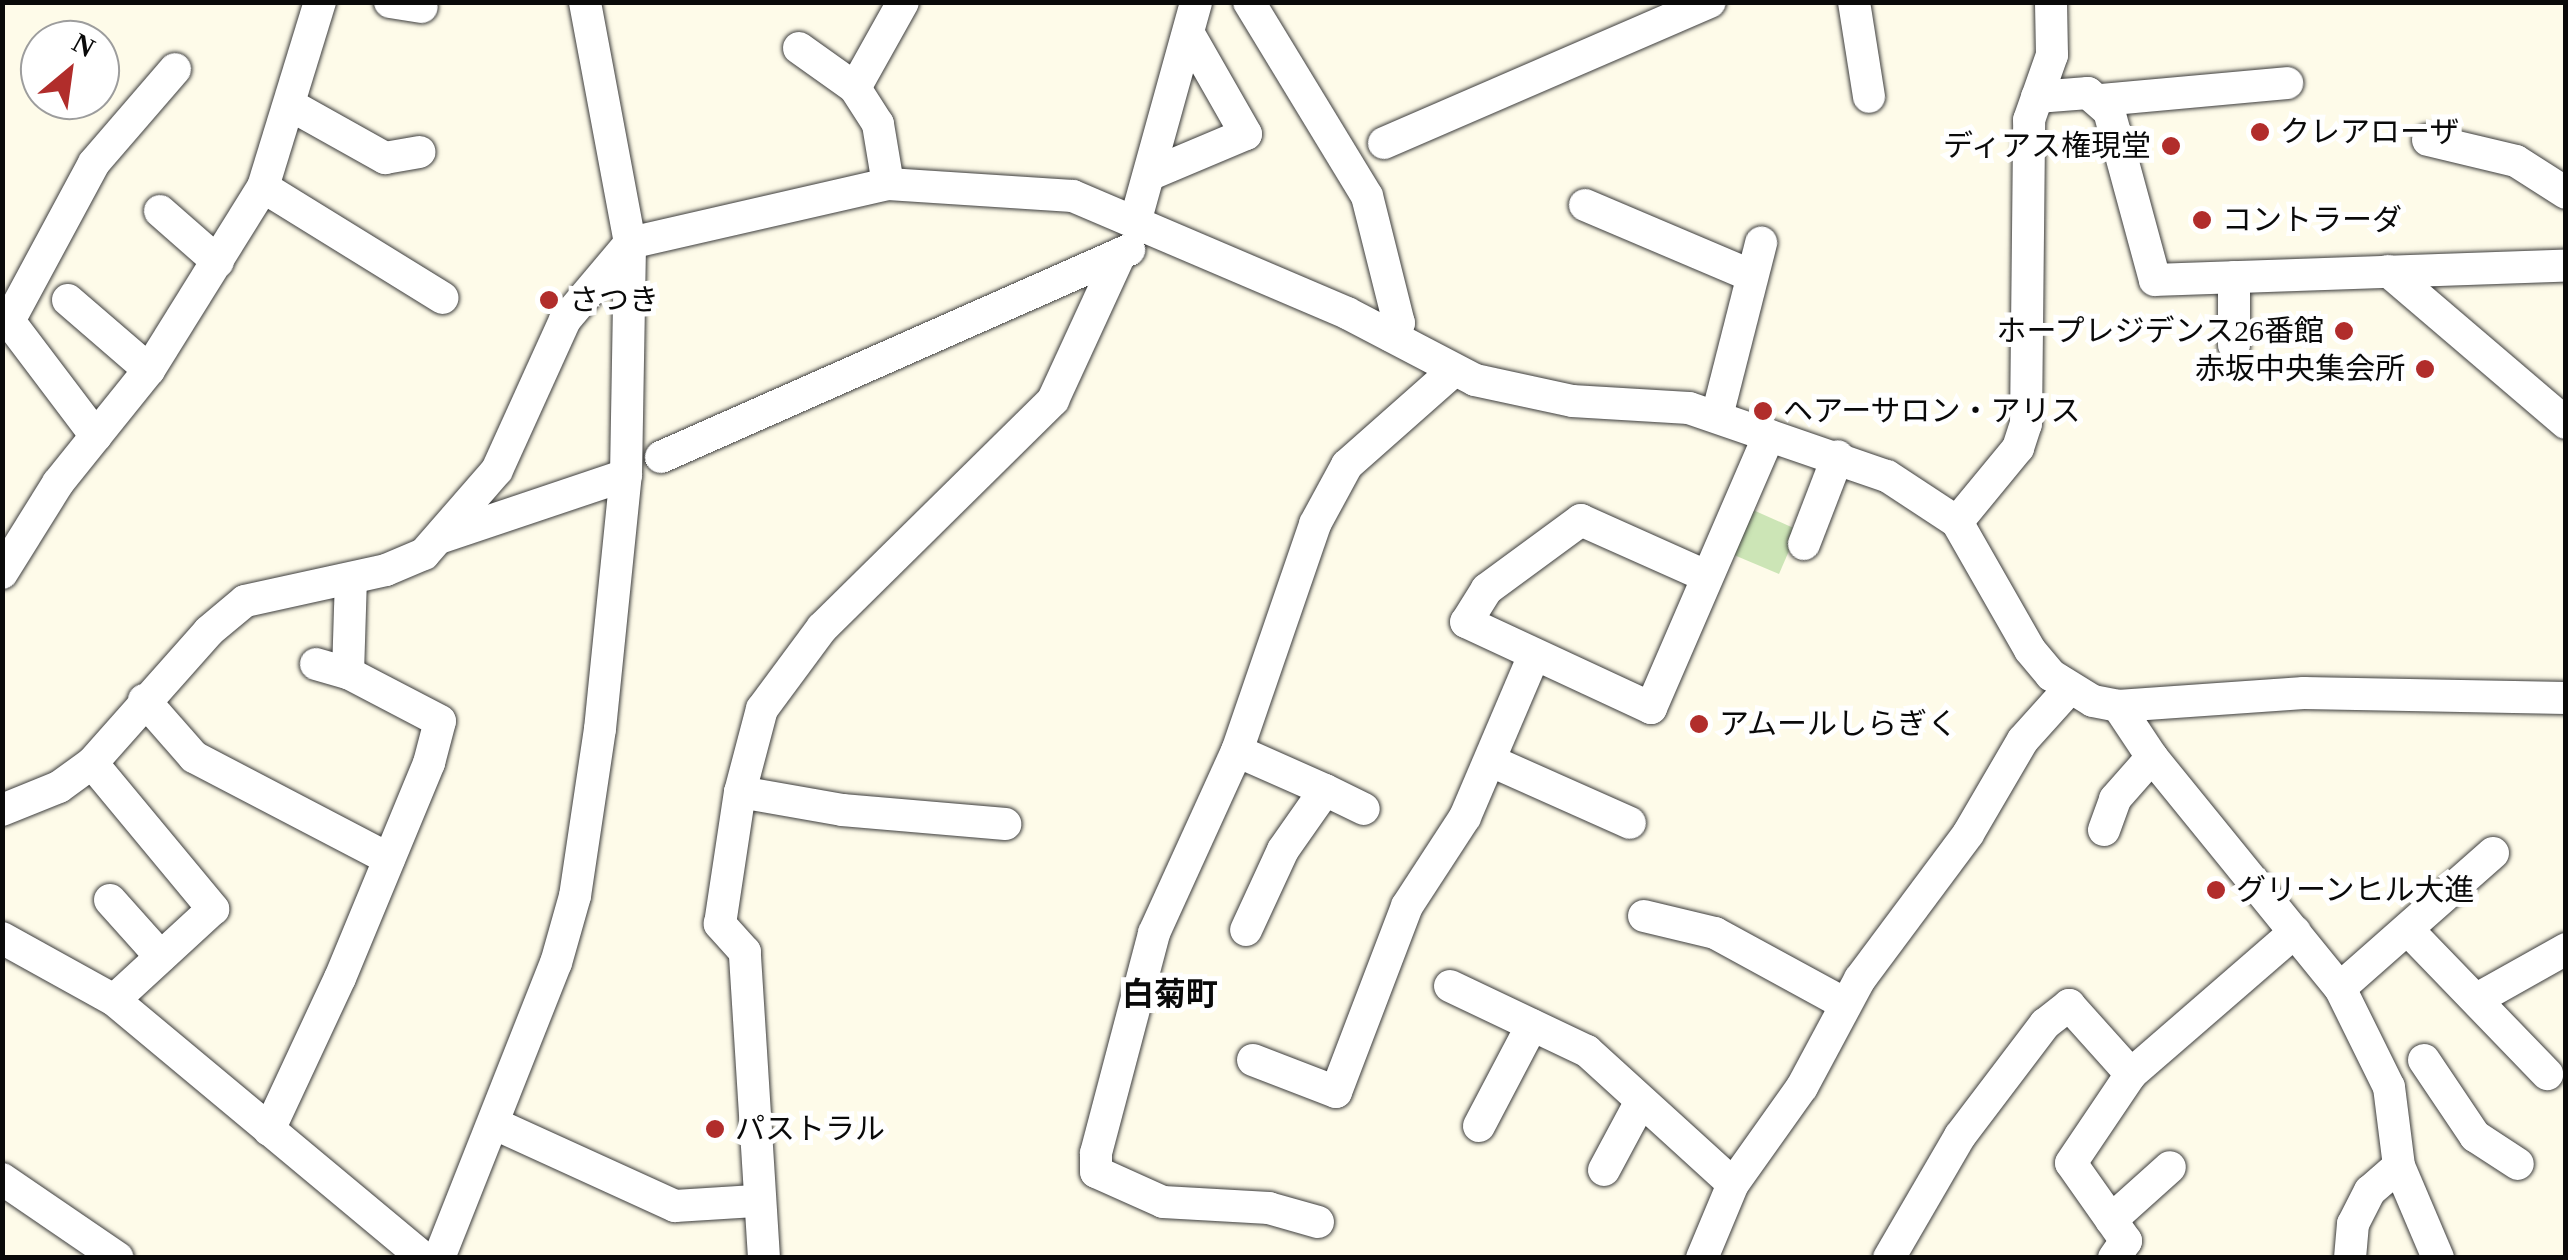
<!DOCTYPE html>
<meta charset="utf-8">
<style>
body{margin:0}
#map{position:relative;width:2568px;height:1260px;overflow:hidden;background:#fefbe9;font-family:"Times New Roman","Noto Sans JP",serif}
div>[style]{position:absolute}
.green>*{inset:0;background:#cce5b6}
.roads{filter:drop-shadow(0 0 2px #3d3d3d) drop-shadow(0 0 2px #3d3d3d)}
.minor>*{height:32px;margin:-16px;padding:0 16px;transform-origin:16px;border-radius:16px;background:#fff}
.dots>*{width:28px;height:28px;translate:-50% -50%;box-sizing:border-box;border:5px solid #fff;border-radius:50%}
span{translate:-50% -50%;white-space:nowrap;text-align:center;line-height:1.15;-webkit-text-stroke:10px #fff;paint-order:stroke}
.poi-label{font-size:30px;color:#0a0a0a}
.left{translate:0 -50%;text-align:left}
.right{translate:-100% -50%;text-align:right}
.neighbourhood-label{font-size:32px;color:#0a0a0a;font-weight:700}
.frame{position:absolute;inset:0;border:5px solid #0a0a0a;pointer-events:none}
.north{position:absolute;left:20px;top:20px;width:100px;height:100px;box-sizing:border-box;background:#fff;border:2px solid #9d9d9d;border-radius:50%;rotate:29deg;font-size:28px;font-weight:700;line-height:40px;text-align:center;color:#0a0a0a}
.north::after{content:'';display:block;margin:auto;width:35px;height:45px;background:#b12d2b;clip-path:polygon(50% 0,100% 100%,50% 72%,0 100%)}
</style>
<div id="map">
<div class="green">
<div style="clip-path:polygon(1753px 510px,1798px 530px,1779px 574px,1734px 555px)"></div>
</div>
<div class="roads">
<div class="minor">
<div style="left:390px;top:2px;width:32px;rotate:9deg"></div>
<div style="left:1249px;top:2px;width:227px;rotate:58.7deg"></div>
<div style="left:1367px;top:196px;width:131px;rotate:75.9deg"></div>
<div style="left:1399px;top:323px;width:15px;rotate:118deg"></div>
<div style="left:1854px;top:2px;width:96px;rotate:81deg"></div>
<div style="left:799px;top:48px;width:69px;rotate:35.5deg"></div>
<div style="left:2037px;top:97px;width:51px;rotate:-4.5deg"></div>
<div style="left:2088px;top:93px;width:28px;rotate:41deg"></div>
<div style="left:2109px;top:111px;width:175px;rotate:74.8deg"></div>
<div style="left:2155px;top:280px;width:411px;rotate:-2deg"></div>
<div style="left:2101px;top:100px;width:187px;rotate:-5.2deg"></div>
<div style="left:292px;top:106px;width:107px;rotate:29.2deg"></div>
<div style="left:385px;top:158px;width:35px;rotate:-10deg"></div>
<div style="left:2428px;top:140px;width:90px;rotate:13.4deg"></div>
<div style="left:2516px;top:161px;width:59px;rotate:32.6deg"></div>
<div style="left:1384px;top:143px;width:355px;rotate:-23.4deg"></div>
<div style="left:1151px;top:174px;width:103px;rotate:-22.8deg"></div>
<div style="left:1246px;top:134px;width:115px;rotate:-119.7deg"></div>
<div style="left:888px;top:184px;width:61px;rotate:-99.5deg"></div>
<div style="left:878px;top:124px;width:43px;rotate:-122.6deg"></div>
<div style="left:855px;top:88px;width:98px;rotate:-60.8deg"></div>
<div style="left:263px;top:187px;width:211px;rotate:31.7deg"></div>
<div style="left:1585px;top:205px;width:181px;rotate:23deg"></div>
<div style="left:160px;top:211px;width:77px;rotate:41.3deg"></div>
<div style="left:1136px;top:219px;width:225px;rotate:-74.5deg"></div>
<div style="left:2388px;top:271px;width:234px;rotate:40.5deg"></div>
<div style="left:2234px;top:277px;width:68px;rotate:90deg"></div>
<div style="left:68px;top:300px;width:107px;rotate:40.8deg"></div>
<div style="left:1717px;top:416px;width:179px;rotate:-75.7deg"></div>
<div style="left:96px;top:436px;width:144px;rotate:-127.1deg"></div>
<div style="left:9px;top:321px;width:179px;rotate:-61.7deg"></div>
<div style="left:94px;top:163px;width:124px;rotate:-49.2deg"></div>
<div style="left:661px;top:457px;width:512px;rotate:-23.86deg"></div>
<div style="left:1957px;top:522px;width:96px;rotate:-50.5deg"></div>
<div style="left:2018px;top:448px;width:25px;rotate:-72deg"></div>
<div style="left:2026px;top:424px;width:304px;rotate:-89.4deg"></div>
<div style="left:2029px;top:120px;width:69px;rotate:-70.5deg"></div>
<div style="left:2052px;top:55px;width:53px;rotate:-91.1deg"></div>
<div style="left:442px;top:537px;width:194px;rotate:-18.6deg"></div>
<div style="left:1804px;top:544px;width:94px;rotate:-68.9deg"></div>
<div style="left:2px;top:573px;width:106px;rotate:-58.1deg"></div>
<div style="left:58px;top:483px;width:145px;rotate:-51.2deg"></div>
<div style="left:149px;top:370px;width:216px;rotate:-58.1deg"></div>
<div style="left:263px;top:187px;width:194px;rotate:-72.9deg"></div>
<div style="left:1706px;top:576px;width:137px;rotate:-155.9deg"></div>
<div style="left:1581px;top:520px;width:117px;rotate:143.7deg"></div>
<div style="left:1487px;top:589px;width:39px;rotate:122deg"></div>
<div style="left:1466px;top:622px;width:204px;rotate:24.9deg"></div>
<div style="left:1651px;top:708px;width:297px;rotate:-66.6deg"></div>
<div style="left:316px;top:664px;width:33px;rotate:16deg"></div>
<div style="left:144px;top:700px;width:76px;rotate:48.7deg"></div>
<div style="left:194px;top:757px;width:220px;rotate:27.6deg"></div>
<div style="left:2118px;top:706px;width:61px;rotate:56.3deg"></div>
<div style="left:2152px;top:757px;width:298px;rotate:50.9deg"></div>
<div style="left:2340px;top:988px;width:110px;rotate:63.7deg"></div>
<div style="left:2389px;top:1087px;width:80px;rotate:82.8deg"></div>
<div style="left:2399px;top:1166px;width:100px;rotate:67deg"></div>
<div style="left:1237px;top:751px;width:96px;rotate:23.9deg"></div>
<div style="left:1325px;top:790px;width:73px;rotate:125deg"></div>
<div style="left:1283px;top:850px;width:88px;rotate:114.8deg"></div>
<div style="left:1491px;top:761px;width:152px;rotate:24deg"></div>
<div style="left:92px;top:763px;width:190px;rotate:50.3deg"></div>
<div style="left:213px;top:909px;width:134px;rotate:137.4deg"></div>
<div style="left:1325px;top:790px;width:43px;rotate:26deg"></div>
<div style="left:740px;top:792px;width:104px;rotate:10deg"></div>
<div style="left:842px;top:810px;width:164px;rotate:4.9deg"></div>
<div style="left:2px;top:810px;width:61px;rotate:-22deg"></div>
<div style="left:59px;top:787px;width:41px;rotate:-36deg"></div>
<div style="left:92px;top:763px;width:176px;rotate:-48.4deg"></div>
<div style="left:209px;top:631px;width:47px;rotate:-39.8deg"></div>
<div style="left:245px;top:601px;width:144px;rotate:-12.4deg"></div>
<div style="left:386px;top:570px;width:41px;rotate:-22.8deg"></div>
<div style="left:424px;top:554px;width:111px;rotate:-49deg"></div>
<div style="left:497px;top:470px;width:165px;rotate:-65.6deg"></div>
<div style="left:565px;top:320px;width:101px;rotate:-49.8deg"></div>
<div style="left:630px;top:243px;width:265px;rotate:-12.9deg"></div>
<div style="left:888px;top:184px;width:185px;rotate:3.7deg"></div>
<div style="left:1073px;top:196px;width:298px;rotate:23.1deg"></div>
<div style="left:1347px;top:313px;width:144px;rotate:27.6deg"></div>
<div style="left:1475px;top:380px;width:99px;rotate:12.2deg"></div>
<div style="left:1572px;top:401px;width:117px;rotate:3.4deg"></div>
<div style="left:1689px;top:408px;width:209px;rotate:19deg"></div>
<div style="left:1887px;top:476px;width:84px;rotate:33.3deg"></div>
<div style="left:1957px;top:522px;width:147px;rotate:60.3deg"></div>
<div style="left:2030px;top:650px;width:33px;rotate:50deg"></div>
<div style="left:2051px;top:675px;width:49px;rotate:31.8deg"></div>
<div style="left:2093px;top:701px;width:25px;rotate:11deg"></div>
<div style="left:2118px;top:706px;width:186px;rotate:-4deg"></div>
<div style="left:2304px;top:693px;width:262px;rotate:1.1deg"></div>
<div style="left:2104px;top:830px;width:33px;rotate:-70deg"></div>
<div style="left:2115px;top:799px;width:56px;rotate:-48.6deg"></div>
<div style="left:110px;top:900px;width:76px;rotate:48.2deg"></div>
<div style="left:1644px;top:916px;width:73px;rotate:13.5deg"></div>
<div style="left:1715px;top:933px;width:148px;rotate:28.6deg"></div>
<div style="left:2409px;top:931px;width:199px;rotate:46deg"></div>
<div style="left:2px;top:938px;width:128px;rotate:29deg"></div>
<div style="left:114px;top:1000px;width:403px;rotate:39.8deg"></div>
<div style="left:1450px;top:986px;width:152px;rotate:25.4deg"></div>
<div style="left:1587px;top:1051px;width:197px;rotate:42.3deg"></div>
<div style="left:2340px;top:988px;width:204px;rotate:-41.4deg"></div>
<div style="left:2477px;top:999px;width:102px;rotate:-29.3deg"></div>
<div style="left:1253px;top:1060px;width:89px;rotate:21.1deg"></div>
<div style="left:1336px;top:1092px;width:199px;rotate:-69.1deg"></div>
<div style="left:1407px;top:906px;width:106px;rotate:-56.9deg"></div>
<div style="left:1465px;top:817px;width:176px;rotate:-66.9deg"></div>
<div style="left:2424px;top:1060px;width:92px;rotate:56.1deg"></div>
<div style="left:2475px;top:1136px;width:51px;rotate:33.1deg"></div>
<div style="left:495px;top:1124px;width:198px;rotate:24.5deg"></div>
<div style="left:675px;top:1206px;width:80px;rotate:-3.6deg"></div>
<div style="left:1479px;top:1126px;width:114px;rotate:-62.3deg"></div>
<div style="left:269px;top:1130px;width:168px;rotate:-65deg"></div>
<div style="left:340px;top:978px;width:233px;rotate:-67.5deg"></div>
<div style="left:429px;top:763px;width:43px;rotate:-75.3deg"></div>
<div style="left:440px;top:721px;width:104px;rotate:-152.4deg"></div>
<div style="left:348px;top:673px;width:94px;rotate:-88.2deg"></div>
<div style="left:1604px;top:1170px;width:78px;rotate:-61.8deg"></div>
<div style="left:2px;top:1179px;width:140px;rotate:34.3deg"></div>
<div style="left:2111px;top:1220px;width:79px;rotate:-41.9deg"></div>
<div style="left:1318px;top:1222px;width:51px;rotate:-164.1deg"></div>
<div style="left:1269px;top:1208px;width:106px;rotate:-176.8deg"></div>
<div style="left:1163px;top:1202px;width:73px;rotate:-155.9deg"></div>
<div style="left:1096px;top:1172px;width:19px;rotate:-90deg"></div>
<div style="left:1096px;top:1153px;width:228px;rotate:-75.2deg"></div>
<div style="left:1154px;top:933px;width:200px;rotate:-65.5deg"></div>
<div style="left:1237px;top:751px;width:240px;rotate:-71deg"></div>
<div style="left:1315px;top:524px;width:67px;rotate:-61.5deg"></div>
<div style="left:1347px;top:465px;width:140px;rotate:-41.5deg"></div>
<div style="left:439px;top:1258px;width:317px;rotate:-68.4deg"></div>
<div style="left:556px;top:963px;width:70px;rotate:-74.2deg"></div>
<div style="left:575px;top:896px;width:169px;rotate:-81.5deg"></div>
<div style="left:600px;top:729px;width:255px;rotate:-84.2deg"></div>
<div style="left:626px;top:475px;width:232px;rotate:-89deg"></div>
<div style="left:630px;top:243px;width:245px;rotate:-100.6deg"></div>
<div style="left:764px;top:1258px;width:307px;rotate:-93.6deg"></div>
<div style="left:745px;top:952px;width:38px;rotate:-132deg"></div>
<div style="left:720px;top:924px;width:134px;rotate:-81.4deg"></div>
<div style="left:740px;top:792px;width:86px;rotate:-75.2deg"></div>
<div style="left:762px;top:709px;width:101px;rotate:-53.5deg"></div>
<div style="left:822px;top:628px;width:325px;rotate:-44.6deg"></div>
<div style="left:1053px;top:400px;width:161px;rotate:-65.3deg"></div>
<div style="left:1702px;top:1258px;width:80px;rotate:-67.3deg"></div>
<div style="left:1733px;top:1184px;width:119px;rotate:-54.6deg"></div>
<div style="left:1802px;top:1087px;width:123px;rotate:-61.8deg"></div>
<div style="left:1860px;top:979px;width:181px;rotate:-53.3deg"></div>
<div style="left:1968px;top:834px;width:109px;rotate:-59.7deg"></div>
<div style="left:2023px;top:740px;width:69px;rotate:-48deg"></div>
<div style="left:1889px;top:1258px;width:141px;rotate:-59.8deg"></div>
<div style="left:1960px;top:1136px;width:141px;rotate:-52.8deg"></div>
<div style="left:2045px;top:1024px;width:31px;rotate:-38deg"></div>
<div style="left:2069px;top:1005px;width:93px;rotate:48.1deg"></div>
<div style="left:2114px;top:1258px;width:21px;rotate:-55deg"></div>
<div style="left:2126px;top:1241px;width:95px;rotate:-125.2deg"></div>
<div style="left:2071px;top:1163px;width:107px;rotate:-56deg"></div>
<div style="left:2131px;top:1074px;width:217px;rotate:-40.9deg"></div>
<div style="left:2350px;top:1258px;width:34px;rotate:-85deg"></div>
<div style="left:2353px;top:1224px;width:37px;rotate:-63deg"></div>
<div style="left:2370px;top:1191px;width:38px;rotate:-41deg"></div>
</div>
</div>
<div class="dots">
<div style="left:2260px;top:132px;background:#b12d2b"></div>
<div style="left:2171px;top:146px;background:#b12d2b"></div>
<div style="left:2202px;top:220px;background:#b12d2b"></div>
<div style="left:549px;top:300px;background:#b12d2b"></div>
<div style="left:2344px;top:331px;background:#b12d2b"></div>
<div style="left:2425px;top:369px;background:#b12d2b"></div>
<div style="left:1763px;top:411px;background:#b12d2b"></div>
<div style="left:1699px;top:724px;background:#b12d2b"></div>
<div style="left:2216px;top:890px;background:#b12d2b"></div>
<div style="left:715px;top:1129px;background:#b12d2b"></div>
</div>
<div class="poi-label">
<span class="left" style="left:2280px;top:132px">クレアローザ</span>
<span class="right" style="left:2151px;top:146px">ディアス権現堂</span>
<span class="left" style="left:2222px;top:220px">コントラーダ</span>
<span class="left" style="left:569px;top:300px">さつき</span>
<span class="right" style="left:2324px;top:331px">ホープレジデンス26番館</span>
<span class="right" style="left:2405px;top:369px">赤坂中央集会所</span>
<span class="left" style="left:1783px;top:411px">ヘアーサロン・アリス</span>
<span class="left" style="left:1719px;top:724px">アムールしらぎく</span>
<span class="left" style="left:2236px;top:890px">グリーンヒル大進</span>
<span class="left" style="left:735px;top:1129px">パストラル</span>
</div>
<div class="neighbourhood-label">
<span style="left:1170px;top:994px">白菊町</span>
</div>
<div class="frame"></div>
<div class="north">N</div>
</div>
